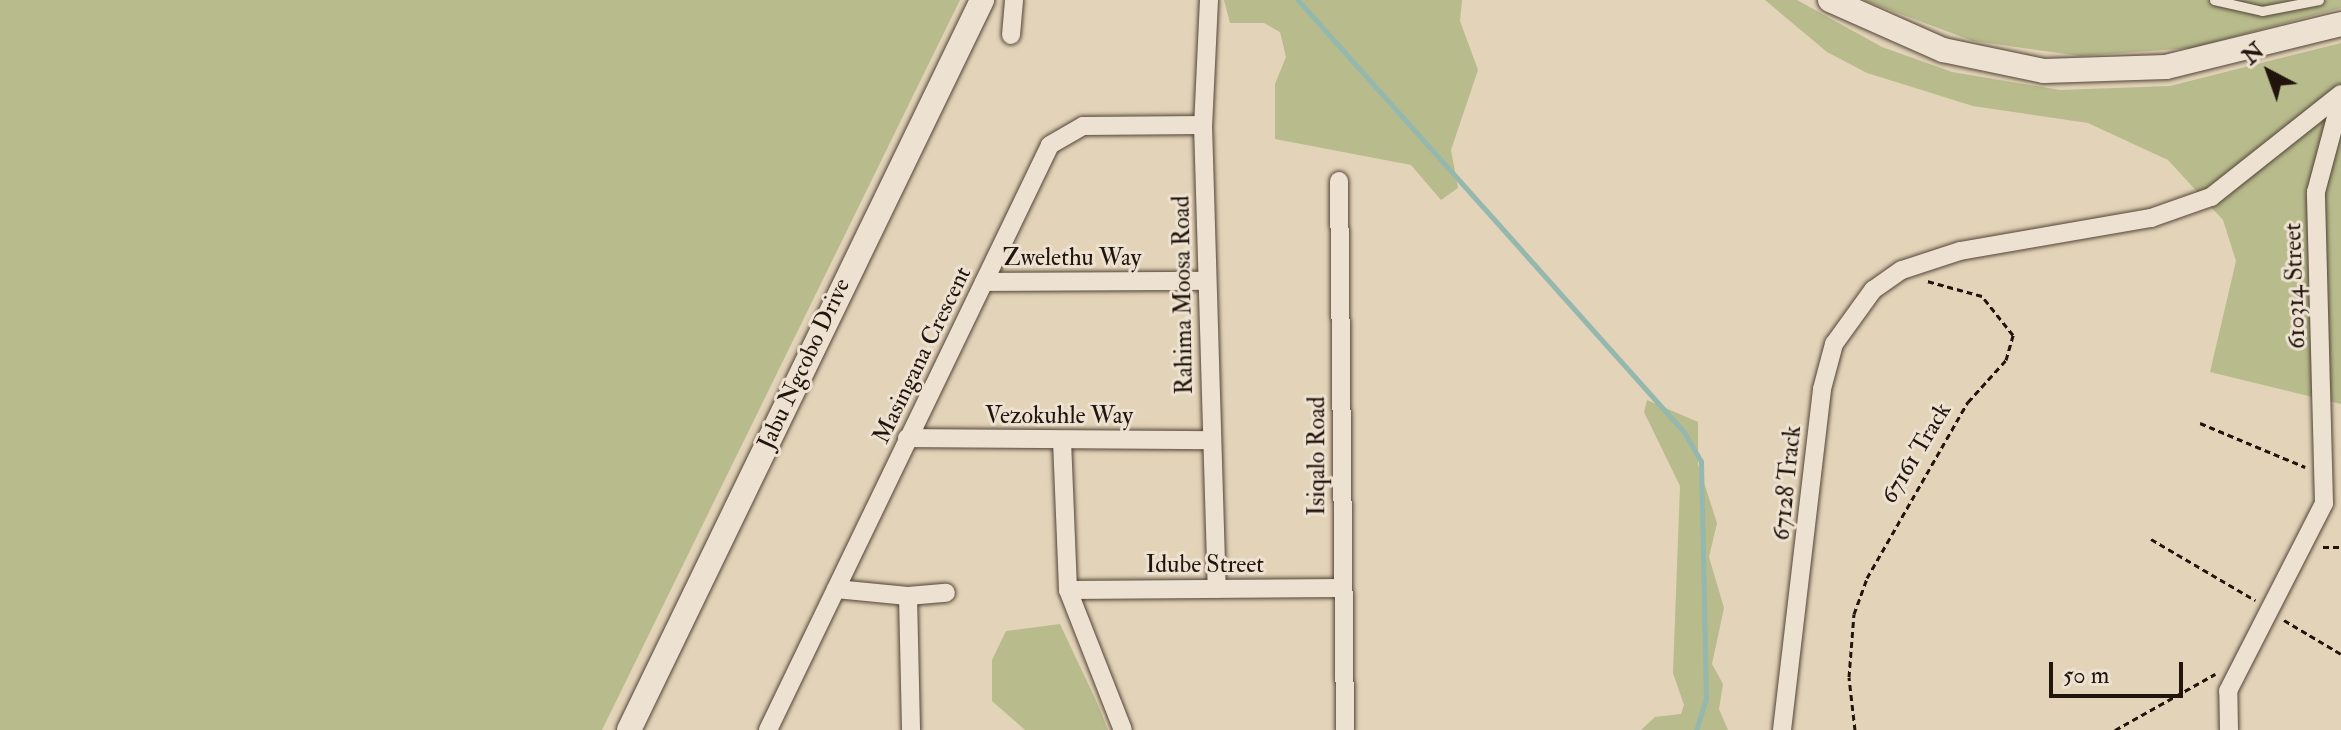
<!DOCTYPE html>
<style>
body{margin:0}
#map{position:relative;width:2341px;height:730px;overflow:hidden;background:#e3d3b8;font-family:"IM FELL Double Pica",serif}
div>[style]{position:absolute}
.green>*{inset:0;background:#b8bb8c}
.stream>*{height:5px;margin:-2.5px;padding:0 2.5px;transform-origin:2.5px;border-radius:2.5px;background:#95b8ae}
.path>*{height:3px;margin-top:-1.5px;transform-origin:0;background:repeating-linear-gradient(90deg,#21140c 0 6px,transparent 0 10px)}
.roads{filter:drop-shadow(0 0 2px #524437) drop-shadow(0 0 2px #524437)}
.service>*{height:9px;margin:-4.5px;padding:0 4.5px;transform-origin:4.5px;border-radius:4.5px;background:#ede2d1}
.minor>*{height:18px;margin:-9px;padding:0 9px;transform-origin:9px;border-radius:9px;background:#ede2d1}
.secondary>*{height:24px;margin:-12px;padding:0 12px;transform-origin:12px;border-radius:12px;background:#ede2d1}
span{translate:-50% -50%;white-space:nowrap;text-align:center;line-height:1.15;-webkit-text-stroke:6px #ede2d1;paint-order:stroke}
.street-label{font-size:24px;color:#21140c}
.north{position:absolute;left:2229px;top:32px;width:80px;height:80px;-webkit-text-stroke:6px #ede2d1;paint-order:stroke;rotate:319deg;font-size:22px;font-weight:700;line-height:32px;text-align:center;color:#21140c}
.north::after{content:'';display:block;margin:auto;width:28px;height:36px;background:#21140c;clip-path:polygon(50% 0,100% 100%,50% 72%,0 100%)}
.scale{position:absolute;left:2049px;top:662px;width:134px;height:36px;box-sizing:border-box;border:4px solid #21140c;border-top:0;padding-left:10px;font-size:24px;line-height:28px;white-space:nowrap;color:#21140c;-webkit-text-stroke:6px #ede2d1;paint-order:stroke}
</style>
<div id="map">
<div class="green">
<div style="clip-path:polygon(0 0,960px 0,602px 730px,0 730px)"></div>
<div style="clip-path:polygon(1224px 0,1462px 0,1460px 21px,1478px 70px,1451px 150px,1458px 188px,1441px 200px,1411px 165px,1275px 139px,1275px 84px,1286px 57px,1280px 32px,1264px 23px,1230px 23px)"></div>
<div style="clip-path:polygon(1765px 0,1797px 0,1882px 47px,1952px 72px,2060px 90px,2170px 86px,2341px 43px,2341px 404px,2210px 372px,2236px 261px,2223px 220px,2168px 160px,2088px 123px,1973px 106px,1867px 73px,1827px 52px)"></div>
<div style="clip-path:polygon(1863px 0,2341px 0,2341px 8px,2192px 48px,2080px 56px,1973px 41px)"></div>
<div style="clip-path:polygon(1647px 400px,1698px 422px,1698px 464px,1717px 523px,1709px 557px,1724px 608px,1712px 664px,1723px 684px,1719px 709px,1728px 730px,1641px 730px,1655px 717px,1681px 714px,1684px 705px,1673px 673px,1680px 486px,1644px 412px)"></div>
<div style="clip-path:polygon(1060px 624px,1099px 707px,1108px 730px,1025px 730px,992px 701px,992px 660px,1006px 631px)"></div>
</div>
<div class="stream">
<div style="left:1298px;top:0;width:579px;rotate:48.22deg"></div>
<div style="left:1684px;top:432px;width:34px;rotate:60deg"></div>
<div style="left:1701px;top:461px;width:237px;rotate:88.8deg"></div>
<div style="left:1706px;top:698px;width:34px;rotate:107deg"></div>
</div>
<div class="path">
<div style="left:2200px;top:423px;width:114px;rotate:22.7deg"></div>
<div style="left:2151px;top:539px;width:121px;rotate:30.4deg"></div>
<div style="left:2323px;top:547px;width:18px"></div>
<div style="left:2284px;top:620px;width:66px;rotate:30.8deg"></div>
<div style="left:1855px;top:730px;width:53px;rotate:-96.5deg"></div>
<div style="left:1849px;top:677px;width:63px;rotate:-85.5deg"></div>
<div style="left:1854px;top:614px;width:38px;rotate:-70deg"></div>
<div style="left:1867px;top:578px;width:203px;rotate:-60.2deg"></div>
<div style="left:1968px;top:402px;width:57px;rotate:-47.9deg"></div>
<div style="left:2006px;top:360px;width:26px;rotate:-74deg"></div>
<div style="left:2013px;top:335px;width:50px;rotate:-128.5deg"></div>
<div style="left:1982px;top:296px;width:57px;rotate:-164.7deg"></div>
<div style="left:2115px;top:730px;width:115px;rotate:-29.2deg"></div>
</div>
<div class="roads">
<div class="service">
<div style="left:2214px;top:0;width:49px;rotate:12.9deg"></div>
<div style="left:2262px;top:11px;width:58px;rotate:-10.9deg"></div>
</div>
<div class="minor">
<div style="left:1209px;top:0;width:125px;rotate:92.7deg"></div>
<div style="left:1203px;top:125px;width:464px;rotate:88.3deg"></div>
<div style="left:1011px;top:35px;width:35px;rotate:-85deg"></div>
<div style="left:1339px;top:181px;width:549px;rotate:89.37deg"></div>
<div style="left:984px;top:282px;width:223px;rotate:-0.3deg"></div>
<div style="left:907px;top:438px;width:303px;rotate:0.4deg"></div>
<div style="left:1062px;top:440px;width:150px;rotate:87.7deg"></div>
<div style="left:1068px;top:590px;width:150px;rotate:68.6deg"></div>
<div style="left:836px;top:589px;width:72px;rotate:5.6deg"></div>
<div style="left:908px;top:596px;width:134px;rotate:88.7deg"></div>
<div style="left:1068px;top:590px;width:274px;rotate:-0.4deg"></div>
<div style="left:908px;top:596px;width:38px;rotate:-5deg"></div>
<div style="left:768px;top:730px;width:649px;rotate:-64.26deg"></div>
<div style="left:1050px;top:145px;width:38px;rotate:-30deg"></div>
<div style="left:1083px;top:126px;width:120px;rotate:-0.5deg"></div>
<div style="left:1782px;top:730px;width:343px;rotate:-83.3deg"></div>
<div style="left:1822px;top:389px;width:47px;rotate:-75.1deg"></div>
<div style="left:1834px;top:344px;width:67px;rotate:-54.2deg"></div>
<div style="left:1873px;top:290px;width:35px;rotate:-35deg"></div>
<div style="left:1902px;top:270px;width:61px;rotate:-18.1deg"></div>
<div style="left:1960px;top:251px;width:194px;rotate:-9.8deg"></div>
<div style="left:2151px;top:218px;width:64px;rotate:-19.3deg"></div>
<div style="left:2211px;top:197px;width:166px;rotate:-38.4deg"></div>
<div style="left:2229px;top:730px;width:39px;rotate:-91deg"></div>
<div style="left:2228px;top:691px;width:211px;rotate:-62.9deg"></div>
<div style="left:2324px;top:503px;width:311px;rotate:-91.5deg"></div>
<div style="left:2316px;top:192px;width:96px;rotate:-75deg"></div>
</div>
<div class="secondary">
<div style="left:1830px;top:0;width:124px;rotate:23.9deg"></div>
<div style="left:1943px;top:50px;width:103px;rotate:11.7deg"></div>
<div style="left:2044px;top:71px;width:122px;rotate:-1.9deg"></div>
<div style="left:2166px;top:67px;width:180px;rotate:-13.8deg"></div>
<div style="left:629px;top:730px;width:811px;rotate:-64.19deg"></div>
</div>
</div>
<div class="street-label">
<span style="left:1072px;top:258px">Zwelethu Way</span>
<span style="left:2295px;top:286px;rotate:-92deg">610314 Street</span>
<span style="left:1183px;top:295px;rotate:-91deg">Rahima Moosa Road</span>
<span style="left:922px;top:355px;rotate:-64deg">Masingana Crescent</span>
<span style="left:804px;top:364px;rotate:-65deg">Jabu Ngcobo Drive</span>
<span style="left:1059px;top:416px">Vezokuhle Way</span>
<span style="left:1916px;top:453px;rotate:-59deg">67161 Track</span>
<span style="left:1317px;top:456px;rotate:-90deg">Isiqalo Road</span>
<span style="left:1787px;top:483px;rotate:-84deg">67128 Track</span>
<span style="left:1205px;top:565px">Idube Street</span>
</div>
<div class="north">N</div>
<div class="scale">50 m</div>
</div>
